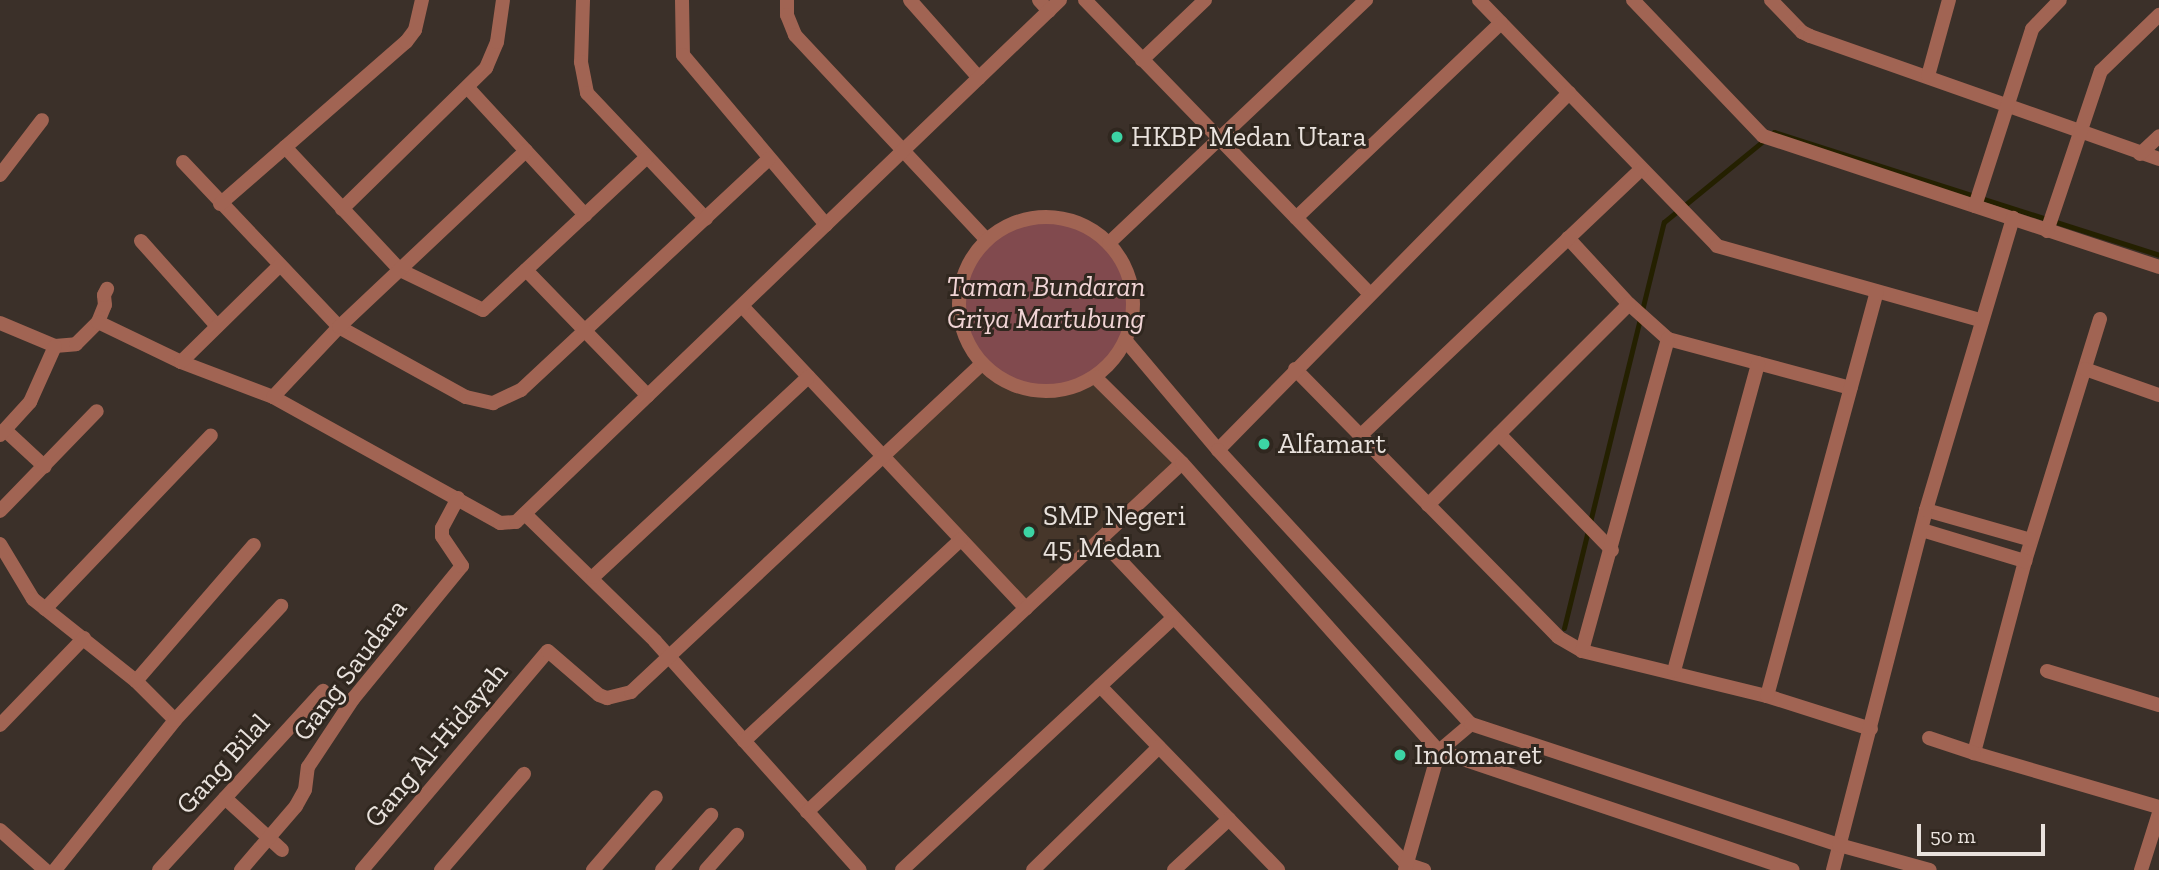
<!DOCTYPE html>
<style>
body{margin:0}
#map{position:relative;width:2159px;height:870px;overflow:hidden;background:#3b3029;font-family:"Zilla Slab",serif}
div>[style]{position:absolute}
.built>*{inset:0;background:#46362a}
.green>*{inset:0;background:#814a4e}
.round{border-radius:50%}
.stream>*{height:5px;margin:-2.5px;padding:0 2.5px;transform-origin:2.5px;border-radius:2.5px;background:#242000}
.minor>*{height:14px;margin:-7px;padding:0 7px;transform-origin:7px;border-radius:7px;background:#a16453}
.tertiary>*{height:14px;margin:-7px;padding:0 7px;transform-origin:7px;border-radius:7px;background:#a16453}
.tertiary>.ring{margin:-7px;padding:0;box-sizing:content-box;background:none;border:14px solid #a16453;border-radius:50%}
.dots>*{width:19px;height:19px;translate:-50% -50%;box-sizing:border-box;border:4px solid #30271f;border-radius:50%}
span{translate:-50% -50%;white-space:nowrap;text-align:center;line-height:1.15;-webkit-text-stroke:6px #30271f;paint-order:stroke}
.poi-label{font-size:28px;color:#e9e2dd}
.left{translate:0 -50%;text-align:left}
.park-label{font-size:28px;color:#f1d5d6;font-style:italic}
.street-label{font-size:28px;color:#e9e2dd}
.scale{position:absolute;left:1917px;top:824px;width:128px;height:32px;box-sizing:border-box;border:4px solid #e9e2dd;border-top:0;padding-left:9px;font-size:21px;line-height:24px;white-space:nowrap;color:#e9e2dd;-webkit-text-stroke:5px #30271f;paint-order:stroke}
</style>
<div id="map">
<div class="built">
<div style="clip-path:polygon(982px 364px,1095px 377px,1178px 463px,1025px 602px,883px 456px)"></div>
</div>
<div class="green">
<div class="round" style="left:959px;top:217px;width:174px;height:174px"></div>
</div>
<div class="stream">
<div style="left:1564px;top:628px;width:418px;rotate:-76.2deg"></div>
<div style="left:1664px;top:222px;width:142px;rotate:-39.3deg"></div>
<div style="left:1774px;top:132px;width:404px;rotate:17.7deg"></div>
</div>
<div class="minor">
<div style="left:583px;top:0;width:62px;rotate:91.8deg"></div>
<div style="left:581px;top:62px;width:32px;rotate:79deg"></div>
<div style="left:587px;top:93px;width:173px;rotate:46.6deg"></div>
<div style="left:682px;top:0;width:55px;rotate:89deg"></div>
<div style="left:683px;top:55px;width:222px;rotate:49.9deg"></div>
<div style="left:787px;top:0;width:15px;rotate:90deg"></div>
<div style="left:787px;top:15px;width:22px;rotate:68deg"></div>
<div style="left:795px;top:35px;width:279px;rotate:46.9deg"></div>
<div style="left:910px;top:0;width:104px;rotate:48.5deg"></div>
<div style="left:1039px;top:0;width:15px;rotate:48deg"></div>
<div style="left:1085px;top:0;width:409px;rotate:45.9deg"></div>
<div style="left:1479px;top:0;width:342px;rotate:45.9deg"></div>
<div style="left:1717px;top:246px;width:274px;rotate:15.7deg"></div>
<div style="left:1633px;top:0;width:188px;rotate:46.3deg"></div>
<div style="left:1763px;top:136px;width:417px;rotate:18.3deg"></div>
<div style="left:1771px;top:0;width:45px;rotate:45.9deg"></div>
<div style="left:1802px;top:32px;width:9px;rotate:27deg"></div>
<div style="left:1810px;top:36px;width:370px;rotate:19.4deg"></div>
<div style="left:1142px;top:60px;width:87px;rotate:-43.6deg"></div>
<div style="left:1928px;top:76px;width:79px;rotate:-74.6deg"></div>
<div style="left:468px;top:88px;width:173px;rotate:47.3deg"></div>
<div style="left:285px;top:147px;width:168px;rotate:46.9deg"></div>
<div style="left:400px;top:270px;width:92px;rotate:25.7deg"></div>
<div style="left:483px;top:310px;width:224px;rotate:-43deg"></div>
<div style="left:2140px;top:154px;width:26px;rotate:-43deg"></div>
<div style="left:183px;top:162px;width:227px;rotate:46.6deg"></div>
<div style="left:339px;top:327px;width:145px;rotate:28.9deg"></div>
<div style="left:466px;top:397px;width:28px;rotate:13deg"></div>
<div style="left:493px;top:403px;width:31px;rotate:-25deg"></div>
<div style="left:521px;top:390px;width:339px;rotate:-43deg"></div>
<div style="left:0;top:175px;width:69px;rotate:-52.6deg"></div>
<div style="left:220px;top:204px;width:247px;rotate:-41.1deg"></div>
<div style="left:406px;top:42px;width:15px;rotate:-53deg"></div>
<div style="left:415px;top:30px;width:31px;rotate:-77deg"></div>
<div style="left:1975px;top:206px;width:186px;rotate:-72.1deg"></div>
<div style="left:2032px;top:29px;width:40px;rotate:-46deg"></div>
<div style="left:342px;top:209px;width:202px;rotate:-44.4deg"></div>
<div style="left:486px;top:68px;width:28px;rotate:-67deg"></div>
<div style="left:497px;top:42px;width:42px;rotate:-81.9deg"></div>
<div style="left:1296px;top:218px;width:283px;rotate:-43.6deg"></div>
<div style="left:2047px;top:231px;width:169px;rotate:-71.4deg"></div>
<div style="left:2101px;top:71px;width:81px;rotate:-44deg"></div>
<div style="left:1568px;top:238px;width:90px;rotate:47.3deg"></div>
<div style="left:1629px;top:304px;width:52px;rotate:41.9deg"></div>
<div style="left:1668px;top:339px;width:189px;rotate:15deg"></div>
<div style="left:141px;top:241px;width:114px;rotate:48.2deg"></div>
<div style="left:526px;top:270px;width:175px;rotate:45.9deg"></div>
<div style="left:742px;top:306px;width:415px;rotate:46.8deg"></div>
<div style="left:2100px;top:319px;width:253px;rotate:107.2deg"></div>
<div style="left:2025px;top:561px;width:199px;rotate:104.9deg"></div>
<div style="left:1974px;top:753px;width:193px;rotate:16.3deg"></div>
<div style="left:98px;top:322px;width:18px;rotate:-68deg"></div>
<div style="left:105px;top:305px;width:10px;rotate:-96deg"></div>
<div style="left:104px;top:295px;width:7px;rotate:-63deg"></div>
<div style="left:0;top:323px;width:60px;rotate:22.7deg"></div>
<div style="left:55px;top:346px;width:21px;rotate:-5deg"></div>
<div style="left:76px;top:344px;width:31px;rotate:-45deg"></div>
<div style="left:98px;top:322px;width:92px;rotate:25.7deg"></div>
<div style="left:181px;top:362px;width:98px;rotate:20.8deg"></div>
<div style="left:273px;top:397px;width:260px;rotate:29deg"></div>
<div style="left:500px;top:523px;width:16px;rotate:-4deg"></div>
<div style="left:516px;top:522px;width:754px;rotate:-43.82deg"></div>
<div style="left:181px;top:362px;width:137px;rotate:-44.4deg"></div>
<div style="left:1295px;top:369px;width:375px;rotate:45.5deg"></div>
<div style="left:1558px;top:637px;width:28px;rotate:30deg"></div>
<div style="left:1582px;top:651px;width:190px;rotate:13.7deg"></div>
<div style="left:1767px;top:696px;width:109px;rotate:17.6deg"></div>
<div style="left:2085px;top:369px;width:78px;rotate:19.4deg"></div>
<div style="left:273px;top:397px;width:96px;rotate:-46.7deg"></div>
<div style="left:339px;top:327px;width:257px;rotate:-43.3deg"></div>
<div style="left:5px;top:430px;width:54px;rotate:42.8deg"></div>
<div style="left:1499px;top:434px;width:162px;rotate:45.8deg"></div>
<div style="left:0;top:435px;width:45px;rotate:-47.7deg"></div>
<div style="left:30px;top:402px;width:61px;rotate:-65.9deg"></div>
<div style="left:1360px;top:436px;width:388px;rotate:-43.5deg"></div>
<div style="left:1218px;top:450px;width:501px;rotate:-45.49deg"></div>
<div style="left:1428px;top:505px;width:284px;rotate:-45deg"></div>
<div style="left:1926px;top:510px;width:109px;rotate:15.9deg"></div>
<div style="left:0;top:511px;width:139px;rotate:-45.9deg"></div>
<div style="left:525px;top:514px;width:182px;rotate:44.3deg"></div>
<div style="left:655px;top:641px;width:307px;rotate:48.2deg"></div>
<div style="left:1922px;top:530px;width:108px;rotate:16.8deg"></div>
<div style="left:1100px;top:539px;width:446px;rotate:46.7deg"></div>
<div style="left:1406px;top:864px;width:19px;rotate:18deg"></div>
<div style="left:0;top:544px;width:64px;rotate:59deg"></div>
<div style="left:33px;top:599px;width:132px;rotate:38.5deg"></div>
<div style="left:136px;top:681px;width:55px;rotate:45deg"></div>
<div style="left:593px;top:577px;width:294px;rotate:-42.9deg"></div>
<div style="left:45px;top:609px;width:240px;rotate:-46.3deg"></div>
<div style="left:1582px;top:651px;width:324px;rotate:-74.6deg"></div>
<div style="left:1674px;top:671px;width:319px;rotate:-74.7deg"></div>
<div style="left:2047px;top:671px;width:117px;rotate:16.9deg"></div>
<div style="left:136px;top:681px;width:180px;rotate:-49.1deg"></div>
<div style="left:1100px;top:686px;width:256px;rotate:45.9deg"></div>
<div style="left:1767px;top:696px;width:419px;rotate:-74.8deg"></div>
<div style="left:0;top:725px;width:121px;rotate:-46deg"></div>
<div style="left:1929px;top:738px;width:47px;rotate:18.4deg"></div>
<div style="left:744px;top:741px;width:296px;rotate:-42.9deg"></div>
<div style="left:225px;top:798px;width:77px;rotate:42.4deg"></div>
<div style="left:807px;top:812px;width:512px;rotate:-42.94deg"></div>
<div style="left:0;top:830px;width:60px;rotate:41.6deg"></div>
<div style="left:55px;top:870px;width:192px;rotate:-51.3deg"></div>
<div style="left:175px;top:720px;width:156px;rotate:-47.1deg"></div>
<div style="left:159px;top:870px;width:243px;rotate:-47.5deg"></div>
<div style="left:241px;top:870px;width:84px;rotate:-49.3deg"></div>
<div style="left:296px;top:806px;width:18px;rotate:-61deg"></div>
<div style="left:305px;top:790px;width:23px;rotate:-83deg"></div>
<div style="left:308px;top:767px;width:82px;rotate:-56.5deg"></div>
<div style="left:353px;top:699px;width:172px;rotate:-50.7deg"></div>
<div style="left:462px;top:566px;width:36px;rotate:-124deg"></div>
<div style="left:442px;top:536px;width:8px;rotate:-90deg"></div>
<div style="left:442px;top:528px;width:34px;rotate:-62deg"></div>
<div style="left:362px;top:870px;width:287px;rotate:-49.7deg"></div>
<div style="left:548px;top:651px;width:67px;rotate:40.8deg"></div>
<div style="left:599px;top:695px;width:9px;rotate:21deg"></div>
<div style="left:607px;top:698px;width:25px;rotate:-14deg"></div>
<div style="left:631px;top:692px;width:480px;rotate:-43.1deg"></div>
<div style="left:441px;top:870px;width:127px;rotate:-49.2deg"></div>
<div style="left:593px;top:870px;width:96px;rotate:-49.2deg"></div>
<div style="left:662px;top:870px;width:74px;rotate:-48.3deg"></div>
<div style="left:706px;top:870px;width:47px;rotate:-48.5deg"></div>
<div style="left:902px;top:870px;width:370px;rotate:-42.9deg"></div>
<div style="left:1033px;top:870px;width:176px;rotate:-44.3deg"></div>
<div style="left:1174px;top:870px;width:75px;rotate:-42.8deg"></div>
<div style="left:1405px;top:870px;width:124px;rotate:-74.1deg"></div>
<div style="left:1439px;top:751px;width:42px;rotate:-40.2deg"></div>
<div style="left:1833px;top:870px;width:372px;rotate:-75.5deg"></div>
<div style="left:1926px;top:510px;width:305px;rotate:-73.4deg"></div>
<div style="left:2141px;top:870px;width:60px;rotate:-72.5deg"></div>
</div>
<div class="tertiary">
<div class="ring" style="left:959px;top:217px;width:160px;height:160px"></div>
<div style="left:1109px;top:243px;width:354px;rotate:-43.4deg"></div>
<div style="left:1126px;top:341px;width:143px;rotate:49.8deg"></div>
<div style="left:1218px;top:450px;width:373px;rotate:47.3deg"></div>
<div style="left:1471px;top:724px;width:387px;rotate:18.2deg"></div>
<div style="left:1839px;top:845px;width:94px;rotate:15.4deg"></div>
<div style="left:1095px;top:377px;width:122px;rotate:44.7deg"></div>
<div style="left:1182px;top:463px;width:386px;rotate:48.3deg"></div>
<div style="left:1439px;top:751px;width:373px;rotate:18.6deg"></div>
</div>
<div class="dots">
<div style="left:1117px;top:137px;background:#3cd4a4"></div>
<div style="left:1264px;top:444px;background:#3cd4a4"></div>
<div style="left:1029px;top:532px;background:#3cd4a4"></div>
<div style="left:1400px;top:755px;background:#3cd4a4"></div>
</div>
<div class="poi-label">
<span class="left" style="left:1131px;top:137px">HKBP Medan Utara</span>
<span class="left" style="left:1278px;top:444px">Alfamart</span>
<span class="left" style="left:1043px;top:532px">SMP Negeri<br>45 Medan</span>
<span class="left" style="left:1414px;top:755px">Indomaret</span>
</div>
<div class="park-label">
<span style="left:1046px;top:303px">Taman Bundaran<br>Griya Martubung</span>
</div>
<div class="street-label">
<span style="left:350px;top:670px;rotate:-53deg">Gang Saudara</span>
<span style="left:436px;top:745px;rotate:-50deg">Gang Al-Hidayah</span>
<span style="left:223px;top:764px;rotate:-48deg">Gang Bilal</span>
</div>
<div class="scale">50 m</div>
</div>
